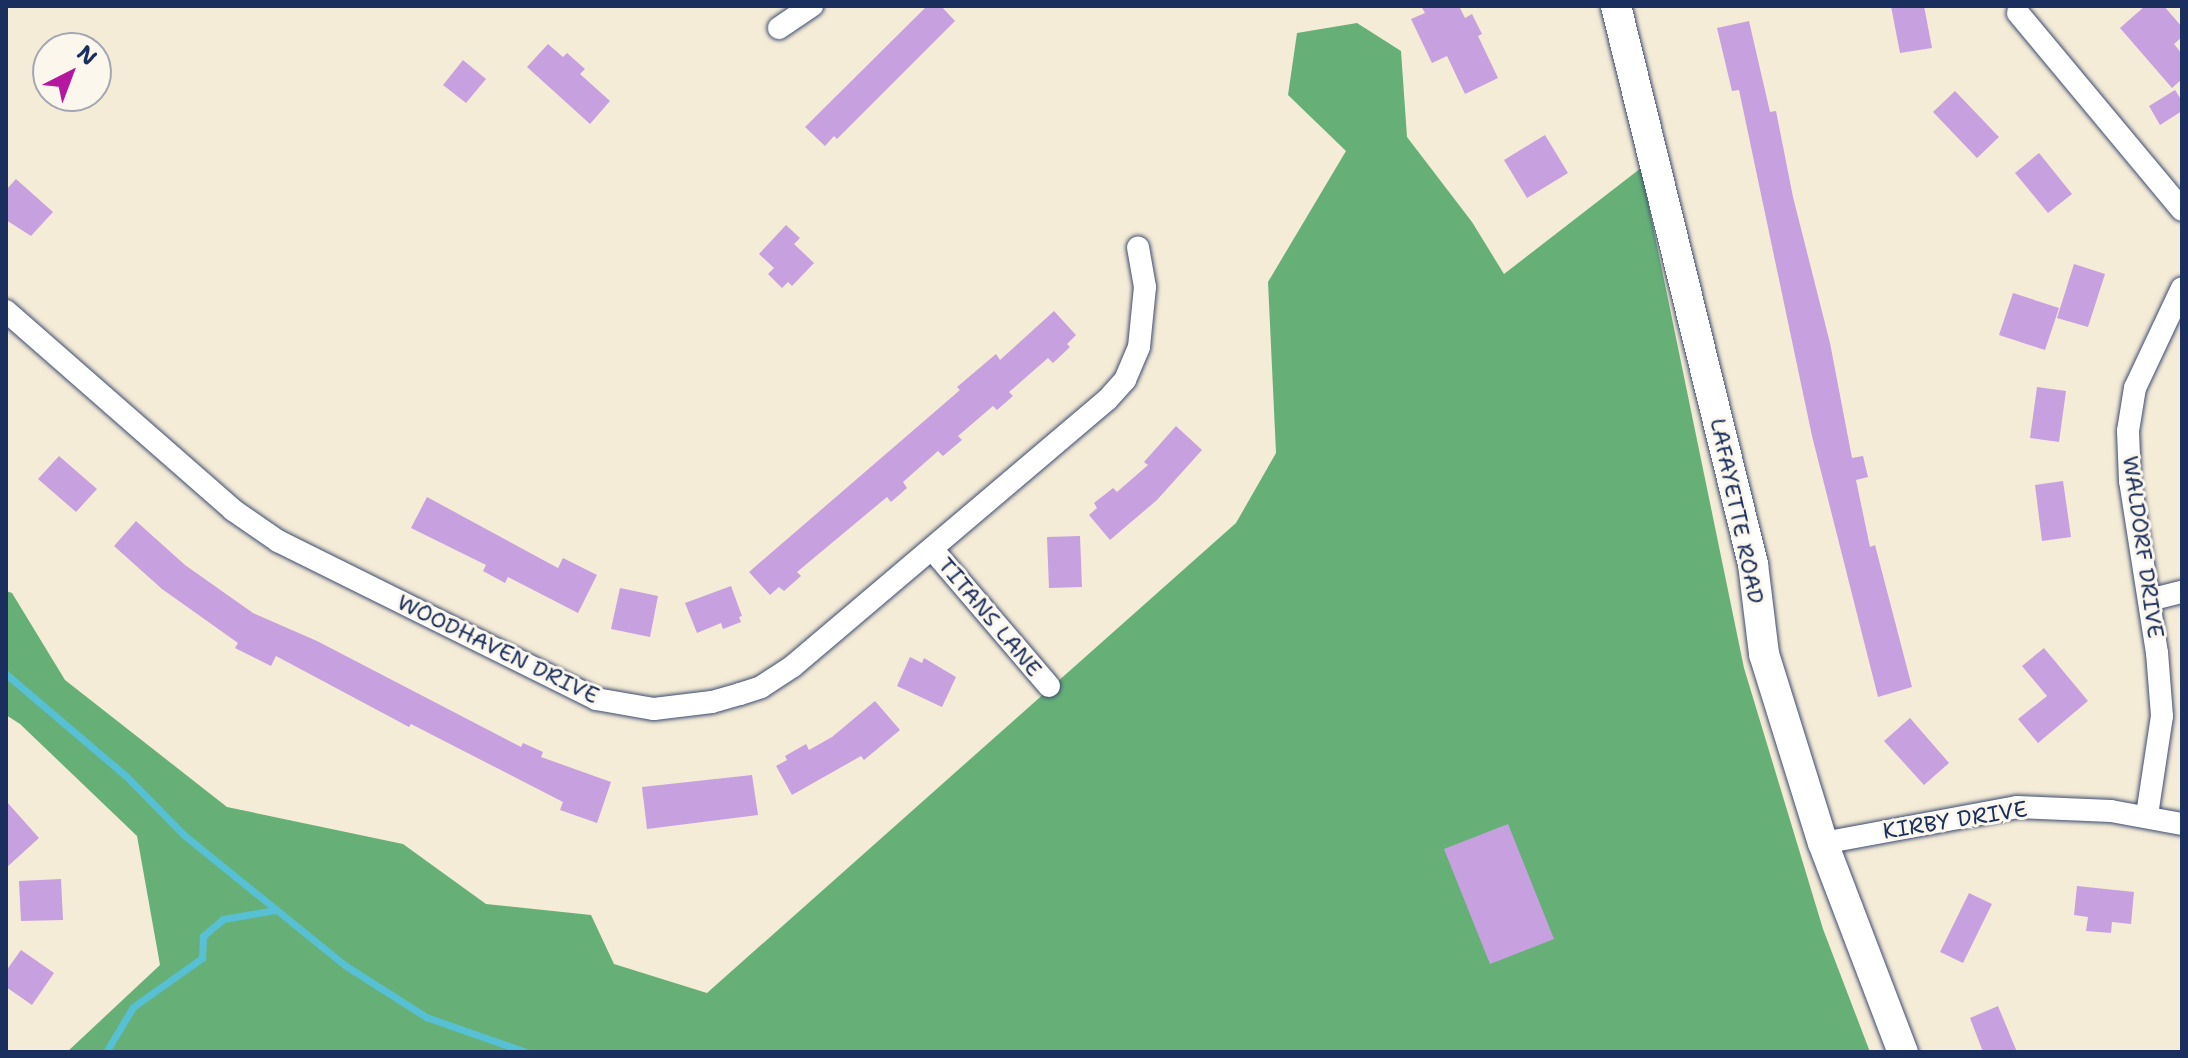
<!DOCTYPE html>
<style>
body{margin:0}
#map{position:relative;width:2188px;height:1058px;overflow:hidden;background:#f5ecd7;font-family:"Shantell Sans",sans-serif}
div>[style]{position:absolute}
.forest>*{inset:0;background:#66b078}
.stream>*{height:7px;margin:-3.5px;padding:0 3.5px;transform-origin:3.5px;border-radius:3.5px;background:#58c0d5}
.building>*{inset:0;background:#c7a0df}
.roads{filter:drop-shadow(0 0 2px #3c4b70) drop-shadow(0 0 2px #3c4b70)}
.street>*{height:22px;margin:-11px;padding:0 11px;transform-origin:11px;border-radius:11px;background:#fff}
.secondary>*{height:30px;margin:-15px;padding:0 15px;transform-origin:15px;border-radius:15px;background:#fff}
span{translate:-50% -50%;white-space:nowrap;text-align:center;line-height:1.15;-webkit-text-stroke:6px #fbf7ec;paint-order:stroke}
.street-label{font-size:22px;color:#1b2f5e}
.frame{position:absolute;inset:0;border:8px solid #1b2f5e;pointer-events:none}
.north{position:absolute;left:32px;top:32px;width:80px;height:80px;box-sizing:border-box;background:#fbf7ec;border:2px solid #a1a7b3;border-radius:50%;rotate:42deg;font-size:22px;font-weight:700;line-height:32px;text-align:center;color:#1b2f5e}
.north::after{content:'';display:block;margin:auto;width:28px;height:36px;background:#b5179e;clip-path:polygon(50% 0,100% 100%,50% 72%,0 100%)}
</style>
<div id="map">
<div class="forest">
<div style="clip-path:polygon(1357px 23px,1401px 51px,1407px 137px,1472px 222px,1504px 274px,1641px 168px,1744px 668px,1823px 929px,1870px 1052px,67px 1052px,160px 965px,137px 836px,20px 724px,6px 715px,6px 591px,12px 593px,65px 680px,227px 807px,403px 844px,486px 904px,591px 915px,614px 964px,707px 993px,1236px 523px,1276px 453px,1268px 282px,1346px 151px,1288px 95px,1297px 33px)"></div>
</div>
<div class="stream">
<div style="left:6px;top:674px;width:157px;rotate:40.4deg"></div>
<div style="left:126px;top:776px;width:83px;rotate:45.5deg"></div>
<div style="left:184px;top:835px;width:208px;rotate:39deg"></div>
<div style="left:346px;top:966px;width:95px;rotate:32.5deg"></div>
<div style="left:426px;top:1017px;width:106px;rotate:19.3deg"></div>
<div style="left:106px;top:1052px;width:52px;rotate:-59deg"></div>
<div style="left:133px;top:1007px;width:85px;rotate:-35.4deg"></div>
<div style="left:202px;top:958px;width:22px;rotate:-87deg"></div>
<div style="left:203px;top:936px;width:26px;rotate:-40deg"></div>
<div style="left:223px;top:919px;width:53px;rotate:-9.8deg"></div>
</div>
<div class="building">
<div style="clip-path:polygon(927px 6px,941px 6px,955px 21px,837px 139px,834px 136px,825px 146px,805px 127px)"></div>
<div style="clip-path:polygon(1421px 6px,1459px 6px,1465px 18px,1472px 14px,1482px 34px,1478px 36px,1498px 78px,1465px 94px,1447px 56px,1432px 63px,1411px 19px,1425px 13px)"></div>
<div style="clip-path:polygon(1891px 6px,1924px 6px,1932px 48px,1900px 53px)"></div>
<div style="clip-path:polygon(2145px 6px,2164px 6px,2182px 27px,2182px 37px,2174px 44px,2182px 54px,2182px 79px,2172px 88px,2120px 28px)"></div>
<div style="clip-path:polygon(1749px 21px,1770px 112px,1776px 111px,1793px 197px,1830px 343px,1852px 458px,1863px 456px,1868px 477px,1856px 480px,1870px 547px,1875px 545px,1912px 687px,1878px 697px,1812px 436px,1739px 90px,1732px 91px,1717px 28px)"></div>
<div style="clip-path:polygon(548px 44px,563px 57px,567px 53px,585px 69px,580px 74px,610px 101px,590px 124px,527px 67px)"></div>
<div style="clip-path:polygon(463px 60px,486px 79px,466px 103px,443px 85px)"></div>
<div style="clip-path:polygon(2175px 90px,2182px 101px,2182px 111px,2160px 125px,2149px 106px)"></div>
<div style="clip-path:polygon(1955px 91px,1999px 137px,1977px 158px,1933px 112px)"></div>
<div style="clip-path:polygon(1545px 135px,1568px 173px,1527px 198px,1504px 160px)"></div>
<div style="clip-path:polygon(2039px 153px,2072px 194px,2048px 213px,2015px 173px)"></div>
<div style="clip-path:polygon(16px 179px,53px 212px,31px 236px,6px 220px,6px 190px)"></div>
<div style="clip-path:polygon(786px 225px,800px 238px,794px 244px,814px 263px,792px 286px,788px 282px,782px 288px,768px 274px,774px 268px,759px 254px)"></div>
<div style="clip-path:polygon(2074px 264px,2105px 274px,2088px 327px,2057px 318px)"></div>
<div style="clip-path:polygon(2013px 293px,2059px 308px,2045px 350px,1999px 335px)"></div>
<div style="clip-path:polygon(1054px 311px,1076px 335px,1067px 344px,1070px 347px,1053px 363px,1048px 358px,1009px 392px,1013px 396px,997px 410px,993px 406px,958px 436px,962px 440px,943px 456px,938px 451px,903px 482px,907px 488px,891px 502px,887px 497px,797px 572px,801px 576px,784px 591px,779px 587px,770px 595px,749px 572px,960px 390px,957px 387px,996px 354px,1000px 360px)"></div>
<div style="clip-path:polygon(2037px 387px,2066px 391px,2059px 442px,2030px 438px)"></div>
<div style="clip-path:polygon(1176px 426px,1202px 450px,1157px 500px,1110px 540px,1089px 515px,1097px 508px,1094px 503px,1113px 488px,1117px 492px,1148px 465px,1144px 462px)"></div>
<div style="clip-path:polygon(59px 456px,97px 489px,76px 512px,38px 479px)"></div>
<div style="clip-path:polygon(2063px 481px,2071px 537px,2042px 541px,2035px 485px)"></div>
<div style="clip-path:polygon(427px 497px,558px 568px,563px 558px,597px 575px,578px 613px,508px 577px,505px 583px,483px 571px,486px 565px,411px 528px)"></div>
<div style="clip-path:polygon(136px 521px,185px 565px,253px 613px,317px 641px,521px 747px,523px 743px,543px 752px,541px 757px,611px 782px,597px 823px,560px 810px,563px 802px,411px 724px,409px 727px,276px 656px,271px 666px,235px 648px,238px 643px,162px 589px,114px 546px)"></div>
<div style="clip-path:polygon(1080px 536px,1082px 587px,1049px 588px,1047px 537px)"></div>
<div style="clip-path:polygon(731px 586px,742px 616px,739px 617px,741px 622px,723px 629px,721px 623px,697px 633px,685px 603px)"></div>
<div style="clip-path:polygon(620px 588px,658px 596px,650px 637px,611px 629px)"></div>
<div style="clip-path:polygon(2044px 648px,2088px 701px,2038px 743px,2018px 719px,2047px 696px,2022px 666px)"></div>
<div style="clip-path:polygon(910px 657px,922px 663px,924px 658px,956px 677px,942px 707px,897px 686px)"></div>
<div style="clip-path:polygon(875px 701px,900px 730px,864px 760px,861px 756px,792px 795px,776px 766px,787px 760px,785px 756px,806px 744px,809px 750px,832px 737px)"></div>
<div style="clip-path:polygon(1910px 718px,1949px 763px,1924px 785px,1884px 741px)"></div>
<div style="clip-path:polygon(752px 775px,758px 815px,647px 829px,642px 787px)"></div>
<div style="clip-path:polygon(6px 801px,39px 838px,6px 868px)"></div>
<div style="clip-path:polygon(1508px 824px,1554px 939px,1490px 964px,1444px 849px)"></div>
<div style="clip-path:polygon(61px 879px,63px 920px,21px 921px,19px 881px)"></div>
<div style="clip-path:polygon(2077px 886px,2134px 892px,2131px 924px,2112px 922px,2111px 933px,2086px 931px,2088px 917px,2074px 915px)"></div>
<div style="clip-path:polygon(1969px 893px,1992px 904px,1963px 963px,1940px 952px)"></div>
<div style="clip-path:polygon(21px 950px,54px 973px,32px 1005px,6px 987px,6px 971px)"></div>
<div style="clip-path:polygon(1998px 1006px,2017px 1052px,1983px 1052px,1970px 1018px)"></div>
</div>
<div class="roads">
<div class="street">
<div style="left:2018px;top:13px;width:256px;rotate:50.2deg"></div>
<div style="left:779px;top:28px;width:40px;rotate:-34deg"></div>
<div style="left:6px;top:311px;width:302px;rotate:41.2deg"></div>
<div style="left:233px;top:510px;width:55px;rotate:34.6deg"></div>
<div style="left:278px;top:541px;width:355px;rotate:26.4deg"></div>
<div style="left:596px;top:699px;width:59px;rotate:9.8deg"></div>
<div style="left:654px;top:709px;width:58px;rotate:-6.9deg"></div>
<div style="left:712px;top:702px;width:29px;rotate:-16deg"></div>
<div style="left:740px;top:694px;width:22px;rotate:-18deg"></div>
<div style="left:761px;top:687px;width:38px;rotate:-33deg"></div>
<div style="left:793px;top:666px;width:412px;rotate:-40.3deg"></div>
<div style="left:1107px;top:400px;width:27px;rotate:-48deg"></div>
<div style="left:1125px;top:380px;width:36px;rotate:-67deg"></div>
<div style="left:1139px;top:347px;width:60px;rotate:-84.3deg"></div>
<div style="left:1145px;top:287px;width:40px;rotate:-100deg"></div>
<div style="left:932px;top:549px;width:180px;rotate:49.5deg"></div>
<div style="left:2149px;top:600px;width:34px;rotate:-14deg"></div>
<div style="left:2147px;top:815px;width:100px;rotate:-81.4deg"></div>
<div style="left:2162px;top:716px;width:63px;rotate:-94.5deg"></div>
<div style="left:2157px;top:653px;width:174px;rotate:-98.9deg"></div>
<div style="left:2130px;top:481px;width:50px;rotate:-92.3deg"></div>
<div style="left:2128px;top:431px;width:44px;rotate:-80.8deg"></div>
<div style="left:2135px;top:388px;width:110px;rotate:-64.8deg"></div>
<div style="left:1823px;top:843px;width:197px;rotate:-10.5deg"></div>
<div style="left:2017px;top:807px;width:94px;rotate:2.4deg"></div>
<div style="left:2111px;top:811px;width:72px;rotate:10.4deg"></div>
</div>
<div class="secondary">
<div style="left:1616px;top:6px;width:575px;rotate:76.21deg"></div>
<div style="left:1753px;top:564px;width:91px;rotate:83deg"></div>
<div style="left:1764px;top:654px;width:198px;rotate:72.7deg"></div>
<div style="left:1823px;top:843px;width:224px;rotate:69.1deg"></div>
</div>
</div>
<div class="street-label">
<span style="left:1737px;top:511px;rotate:78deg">LAFAYETTE ROAD</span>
<span style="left:2143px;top:547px;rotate:82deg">WALDORF DRIVE</span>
<span style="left:990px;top:617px;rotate:50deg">TITANS LANE</span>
<span style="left:498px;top:649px;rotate:26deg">WOODHAVEN DRIVE</span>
<span style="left:1955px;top:820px;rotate:-9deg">KIRBY DRIVE</span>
</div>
<div class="frame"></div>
<div class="north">N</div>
</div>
